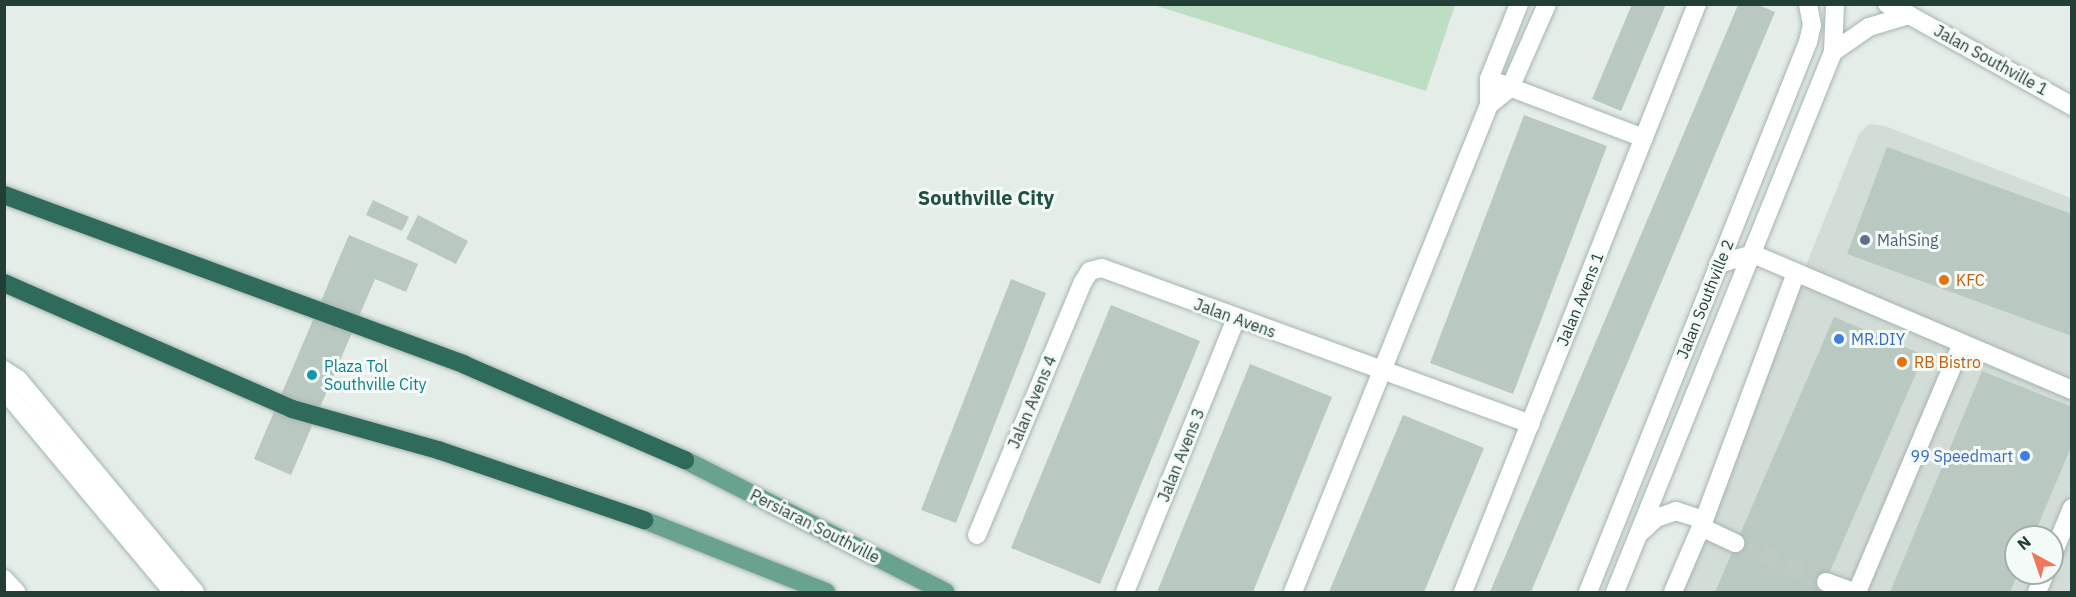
<!DOCTYPE html>
<style>
body{margin:0}
#map{position:relative;width:2076px;height:597px;overflow:hidden;background:#e4ede8;font-family:"IBM Plex Sans",sans-serif}
div>[style]{position:absolute}
.built>*{inset:0;background:#d2ddd7}
.green>*{inset:0;background:#bddec3}
.building>*{inset:0;background:#b9c8c1}
.minor-tunnel>*{height:18px;margin-top:-9px;transform-origin:0;background:repeating-linear-gradient(90deg,#bdcac4 0 18px,transparent 0 27px)}
.roads{filter:drop-shadow(0 0 2px #a6b5af) drop-shadow(0 0 2px #a6b5af)}
.minor>*{height:18px;margin:-9px;padding:0 9px;transform-origin:9px;border-radius:9px;background:#fff}
.major>*{height:18px;margin:-9px;padding:0 9px;transform-origin:9px;border-radius:9px;background:#69a28f}
.highway>*{height:18px;margin:-9px;padding:0 9px;transform-origin:9px;border-radius:9px;background:#2f6b5a}
.dots>*{width:16px;height:16px;translate:-50% -50%;box-sizing:border-box;border:3px solid #f4faf7;border-radius:50%}
span{translate:-50% -50%;white-space:nowrap;text-align:center;line-height:1.15;-webkit-text-stroke:6px #f4faf7;paint-order:stroke}
.street-label{font-size:16px;color:#233f35}
.service-label{font-size:16px;color:#4e5e75}
.left{translate:0 -50%;text-align:left}
.food-label{font-size:16px;color:#c56008}
.shop-label{font-size:16px;color:#366cbe}
.right{translate:-100% -50%;text-align:right}
.culture-label{font-size:16px;color:#0d838f}
.quarter-label{font-size:20px;color:#1f5141;font-weight:700}
.frame{position:absolute;inset:0;border:6px solid #233f35;pointer-events:none}
.north{position:absolute;left:2004px;top:525px;width:60px;height:60px;box-sizing:border-box;background:#f4faf7;border:2px solid #a0afa9;border-radius:50%;rotate:320deg;font-size:16px;font-weight:700;line-height:24px;text-align:center;color:#233f35}
.north::after{content:'';display:block;margin:auto;width:21px;height:27px;background:#f1765e;clip-path:polygon(50% 0,100% 100%,50% 72%,0 100%)}
</style>
<div id="map">
<div class="built">
<div style="clip-path:polygon(evenodd,1869px 124px,1885px 126px,2071px 198px,2071px 592px,1681px 592px,1711px 522px,1806px 265px,1859px 134px,1869px 124px,2016px 537px,2052px 537px,2052px 573px,2016px 573px,2016px 537px)"></div>
</div>
<div class="green">
<div style="clip-path:polygon(1154px 5px,1455px 5px,1426px 91px)"></div>
</div>
<div class="building">
<div style="clip-path:polygon(1632px 4px,1666px 4px,1621px 111px,1592px 99px)"></div>
<div style="clip-path:polygon(1738px 5px,1758px 5px,1775px 12px,1531px 592px,1490px 592px)"></div>
<div style="clip-path:polygon(1524px 115px,1607px 146px,1513px 394px,1430px 363px)"></div>
<div style="clip-path:polygon(1887px 147px,2072px 214px,2072px 336px,1847px 254px)"></div>
<div style="clip-path:polygon(373px 200px,409px 217px,402px 231px,366px 215px)"></div>
<div style="clip-path:polygon(418px 215px,468px 241px,456px 264px,406px 239px)"></div>
<div style="clip-path:polygon(349px 235px,418px 264px,406px 292px,375px 279px,291px 475px,254px 459px)"></div>
<div style="clip-path:polygon(1011px 279px,1046px 293px,956px 523px,921px 510px)"></div>
<div style="clip-path:polygon(1111px 305px,1200px 341px,1100px 584px,1011px 548px)"></div>
<div style="clip-path:polygon(1834px 317px,1924px 355px,1821px 592px,1715px 592px)"></div>
<div style="clip-path:polygon(1250px 364px,1332px 397px,1253px 592px,1157px 592px)"></div>
<div style="clip-path:polygon(1982px 371px,2072px 407px,2072px 445px,2033px 537px,2016px 537px,2018px 573px,2010px 592px,1890px 592px)"></div>
<div style="clip-path:polygon(1403px 415px,1484px 448px,1424px 592px,1329px 592px)"></div>
</div>
<div class="minor-tunnel">
<div style="left:1736px;top:543px;width:98px;rotate:23.4deg"></div>
</div>
<div class="roads">
<div class="minor">
<div style="left:1519px;top:4px;width:81px;rotate:111.8deg"></div>
<div style="left:1489px;top:79px;width:26px;rotate:90deg"></div>
<div style="left:1489px;top:105px;width:27px;rotate:-39deg"></div>
<div style="left:1510px;top:88px;width:92px;rotate:-66.2deg"></div>
<div style="left:1887px;top:4px;width:25px;rotate:27deg"></div>
<div style="left:1833px;top:52px;width:44px;rotate:-34.8deg"></div>
<div style="left:1869px;top:27px;width:42px;rotate:-16.7deg"></div>
<div style="left:1909px;top:15px;width:187px;rotate:29.2deg"></div>
<div style="left:1499px;top:83px;width:155px;rotate:20.8deg"></div>
<div style="left:1718px;top:264px;width:36px;rotate:-16deg"></div>
<div style="left:1753px;top:254px;width:347px;rotate:23.1deg"></div>
<div style="left:4px;top:370px;width:17px;rotate:33deg"></div>
<div style="left:18px;top:379px;width:277px;rotate:50.3deg"></div>
<div style="left:4px;top:390px;width:263px;rotate:50.1deg"></div>
<div style="left:1701px;top:527px;width:38px;rotate:25deg"></div>
<div style="left:1640px;top:533px;width:22px;rotate:-43deg"></div>
<div style="left:1656px;top:518px;width:21px;rotate:-19deg"></div>
<div style="left:1676px;top:511px;width:29px;rotate:18deg"></div>
<div style="left:977px;top:535px;width:274px;rotate:-67.3deg"></div>
<div style="left:1083px;top:282px;width:13px;rotate:-58deg"></div>
<div style="left:1090px;top:271px;width:12px;rotate:-14deg"></div>
<div style="left:1102px;top:268px;width:456px;rotate:20deg"></div>
<div style="left:2052px;top:556px;width:52px;rotate:-67.4deg"></div>
<div style="left:4px;top:579px;width:18px;rotate:47deg"></div>
<div style="left:1826px;top:582px;width:30px;rotate:20deg"></div>
<div style="left:1125px;top:592px;width:296px;rotate:-67.9deg"></div>
<div style="left:1293px;top:592px;width:525px;rotate:-68.08deg"></div>
<div style="left:1463px;top:592px;width:633px;rotate:-68.3deg"></div>
<div style="left:1588px;top:592px;width:592px;rotate:-68.2deg"></div>
<div style="left:1808px;top:42px;width:17px;rotate:-77deg"></div>
<div style="left:1812px;top:25px;width:21px;rotate:-101deg"></div>
<div style="left:1615px;top:592px;width:582px;rotate:-68.02deg"></div>
<div style="left:1833px;top:52px;width:48px;rotate:-87.6deg"></div>
<div style="left:1673px;top:592px;width:78px;rotate:-66.7deg"></div>
<div style="left:1704px;top:520px;width:264px;rotate:-69.6deg"></div>
<div style="left:1857px;top:592px;width:269px;rotate:-67.1deg"></div>
<div style="left:2037px;top:592px;width:21px;rotate:-67deg"></div>
</div>
<div class="major">
<div style="left:685px;top:460px;width:292px;rotate:26.9deg"></div>
<div style="left:644px;top:520px;width:196px;rotate:21.6deg"></div>
</div>
<div class="highway">
<div style="left:4px;top:195px;width:491px;rotate:20.2deg"></div>
<div style="left:465px;top:365px;width:240px;rotate:23.4deg"></div>
<div style="left:4px;top:283px;width:314px;rotate:23.6deg"></div>
<div style="left:292px;top:409px;width:152px;rotate:15.7deg"></div>
<div style="left:438px;top:450px;width:218px;rotate:18.8deg"></div>
</div>
</div>
<div class="dots">
<div style="left:1865px;top:240px;background:#5c6f8a"></div>
<div style="left:1944px;top:280px;background:#e8710a"></div>
<div style="left:1839px;top:339px;background:#3f7fe0"></div>
<div style="left:1902px;top:362px;background:#e8710a"></div>
<div style="left:312px;top:375px;background:#0f9aa8"></div>
<div style="left:2025px;top:456px;background:#3f7fe0"></div>
</div>
<div class="street-label">
<span style="left:1991px;top:60px;rotate:29deg">Jalan Southville 1</span>
<span style="left:1580px;top:299px;rotate:-68deg">Jalan Avens 1</span>
<span style="left:1705px;top:299px;rotate:-68deg">Jalan Southville 2</span>
<span style="left:1235px;top:318px;rotate:20deg">Jalan Avens</span>
<span style="left:1032px;top:402px;rotate:-67deg">Jalan Avens 4</span>
<span style="left:1181px;top:455px;rotate:-68deg">Jalan Avens 3</span>
<span style="left:815px;top:526px;rotate:27deg">Persiaran Southville</span>
</div>
<div class="service-label">
<span class="left" style="left:1877px;top:240px">MahSing</span>
</div>
<div class="food-label">
<span class="left" style="left:1956px;top:280px">KFC</span>
<span class="left" style="left:1914px;top:362px">RB Bistro</span>
</div>
<div class="shop-label">
<span class="left" style="left:1851px;top:339px">MR.DIY</span>
<span class="right" style="left:2013px;top:456px">99 Speedmart</span>
</div>
<div class="culture-label">
<span class="left" style="left:324px;top:375px">Plaza Tol<br>Southville City</span>
</div>
<div class="quarter-label">
<span style="left:986px;top:197px">Southville City</span>
</div>
<div class="frame"></div>
<div class="north">N</div>
</div>
